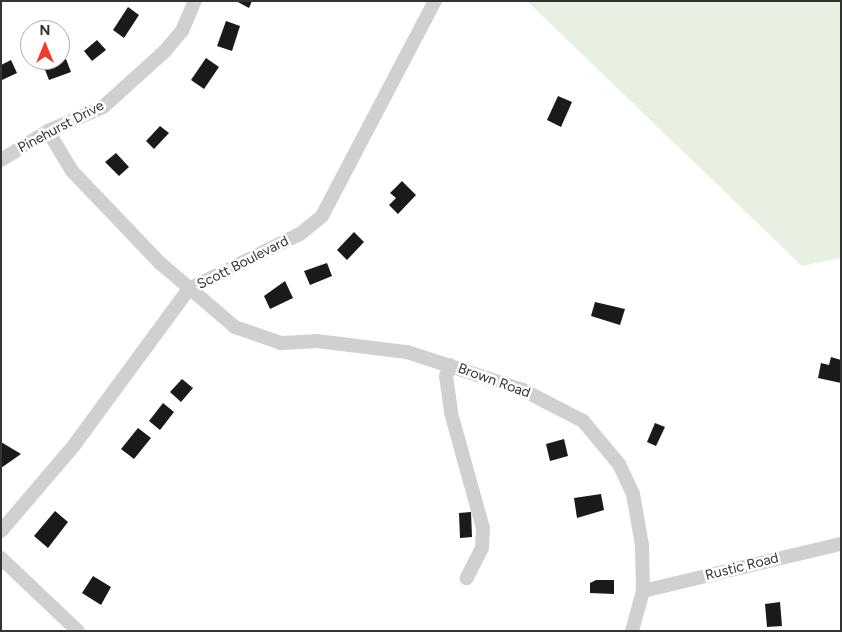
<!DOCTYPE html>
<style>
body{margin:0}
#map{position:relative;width:842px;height:632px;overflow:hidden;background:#fff;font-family:Figtree,sans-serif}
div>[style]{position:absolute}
.green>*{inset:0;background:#e7f0e1}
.building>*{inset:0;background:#1a1a1a}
.minor>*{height:14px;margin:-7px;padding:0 7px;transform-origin:7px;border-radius:7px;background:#d0d0d0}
span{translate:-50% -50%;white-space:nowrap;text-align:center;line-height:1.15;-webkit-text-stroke:5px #fff;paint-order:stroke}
.street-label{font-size:14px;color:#333}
.frame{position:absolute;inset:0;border:2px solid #333;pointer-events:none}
.north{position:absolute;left:20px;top:20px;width:50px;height:50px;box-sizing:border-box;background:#fff;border:1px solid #adadad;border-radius:50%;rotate:0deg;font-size:14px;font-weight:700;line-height:20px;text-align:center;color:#333}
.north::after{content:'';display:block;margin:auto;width:18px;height:22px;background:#f03c2f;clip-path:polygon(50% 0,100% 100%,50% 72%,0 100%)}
</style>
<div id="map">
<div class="green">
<div style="clip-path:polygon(527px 1px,841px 1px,841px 258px,802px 266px)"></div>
</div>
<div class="building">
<div style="clip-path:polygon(236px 1px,252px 1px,249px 8px)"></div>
<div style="clip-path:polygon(128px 7px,139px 15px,124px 38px,113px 30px)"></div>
<div style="clip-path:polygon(226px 21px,240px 26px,232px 51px,217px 46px)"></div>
<div style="clip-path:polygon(97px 40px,106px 50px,92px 61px,84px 51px)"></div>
<div style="clip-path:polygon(206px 58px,219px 67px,204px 89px,191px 80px)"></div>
<div style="clip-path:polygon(66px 59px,71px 72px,49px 80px,44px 67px)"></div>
<div style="clip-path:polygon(11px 60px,17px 73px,2px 80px,1px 65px)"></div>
<div style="clip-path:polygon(558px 96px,572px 102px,561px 127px,547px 120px)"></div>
<div style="clip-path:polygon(160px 126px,169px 133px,154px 149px,146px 141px)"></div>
<div style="clip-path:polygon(116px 153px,129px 167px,119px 176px,105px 162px)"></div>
<div style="clip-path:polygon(402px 181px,416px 195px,398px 214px,389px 205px,396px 198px,390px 193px)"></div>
<div style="clip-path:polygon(354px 232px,364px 242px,347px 260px,337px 250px)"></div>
<div style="clip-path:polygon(327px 263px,332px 276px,310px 285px,304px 271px)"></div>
<div style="clip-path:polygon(285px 281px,293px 298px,270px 309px,264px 296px)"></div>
<div style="clip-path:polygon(595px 302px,625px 309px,620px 325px,591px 316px)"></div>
<div style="clip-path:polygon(831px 357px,841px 360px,841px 383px,818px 378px,821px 363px,829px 365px)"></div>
<div style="clip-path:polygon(182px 379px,193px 388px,181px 402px,170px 392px)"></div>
<div style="clip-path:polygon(163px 403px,174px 412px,160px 430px,149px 421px)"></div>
<div style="clip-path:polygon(655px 423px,665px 427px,656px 446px,647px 442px)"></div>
<div style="clip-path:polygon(138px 428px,151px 438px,134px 459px,121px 449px)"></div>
<div style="clip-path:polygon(564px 439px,568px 456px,550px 461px,546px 444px)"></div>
<div style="clip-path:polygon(1px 442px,21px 454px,1px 468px)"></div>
<div style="clip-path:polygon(601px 494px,604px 510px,577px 518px,574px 498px)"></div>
<div style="clip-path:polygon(55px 511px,68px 522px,48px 548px,34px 536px)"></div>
<div style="clip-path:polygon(471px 512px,472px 537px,460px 538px,459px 513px)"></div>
<div style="clip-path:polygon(93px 576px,111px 587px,101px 605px,82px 593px)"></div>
<div style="clip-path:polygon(596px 580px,614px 580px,614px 594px,590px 593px,590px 583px)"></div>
<div style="clip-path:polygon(780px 602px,782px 626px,767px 627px,765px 604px)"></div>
</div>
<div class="minor">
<div style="left:48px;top:131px;width:47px;rotate:59deg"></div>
<div style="left:72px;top:171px;width:127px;rotate:46.3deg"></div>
<div style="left:160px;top:263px;width:99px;rotate:40.5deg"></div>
<div style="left:235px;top:327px;width:49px;rotate:19.2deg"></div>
<div style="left:281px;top:343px;width:36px;rotate:-3deg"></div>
<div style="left:317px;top:341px;width:91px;rotate:7deg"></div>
<div style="left:407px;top:352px;width:122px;rotate:18.1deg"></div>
<div style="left:523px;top:390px;width:68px;rotate:27.3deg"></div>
<div style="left:583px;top:421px;width:56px;rotate:50.1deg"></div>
<div style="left:619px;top:464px;width:33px;rotate:65deg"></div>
<div style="left:633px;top:494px;width:52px;rotate:80deg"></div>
<div style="left:642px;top:545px;width:46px;rotate:88.8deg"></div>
<div style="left:643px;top:591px;width:41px;rotate:105.4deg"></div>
<div style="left:1px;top:160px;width:55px;rotate:-31.7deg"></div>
<div style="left:48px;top:131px;width:60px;rotate:-23.6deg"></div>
<div style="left:103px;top:107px;width:84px;rotate:-42.1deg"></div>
<div style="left:165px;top:51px;width:26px;rotate:-50deg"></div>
<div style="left:182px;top:31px;width:33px;rotate:-67deg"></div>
<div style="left:450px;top:365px;width:12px;rotate:110deg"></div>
<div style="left:446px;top:376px;width:37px;rotate:82deg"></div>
<div style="left:451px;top:413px;width:119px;rotate:74.5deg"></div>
<div style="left:483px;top:528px;width:20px;rotate:93deg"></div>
<div style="left:482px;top:548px;width:34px;rotate:117deg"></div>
<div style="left:1px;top:531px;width:109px;rotate:-49.5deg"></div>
<div style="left:72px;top:448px;width:197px;rotate:-53.7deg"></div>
<div style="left:189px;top:289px;width:124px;rotate:-26.4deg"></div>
<div style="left:300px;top:234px;width:28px;rotate:-39deg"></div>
<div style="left:322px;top:216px;width:243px;rotate:-62.3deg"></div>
<div style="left:1px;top:558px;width:106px;rotate:43.5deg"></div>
<div style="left:643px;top:591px;width:204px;rotate:-13.4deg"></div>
</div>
<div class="street-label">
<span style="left:61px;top:127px;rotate:-28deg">Pinehurst Drive</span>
<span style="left:243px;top:263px;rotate:-27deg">Scott Boulevard</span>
<span style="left:494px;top:381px;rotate:20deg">Brown Road</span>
<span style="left:742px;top:567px;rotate:-14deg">Rustic Road</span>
</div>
<div class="frame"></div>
<div class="north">N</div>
</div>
